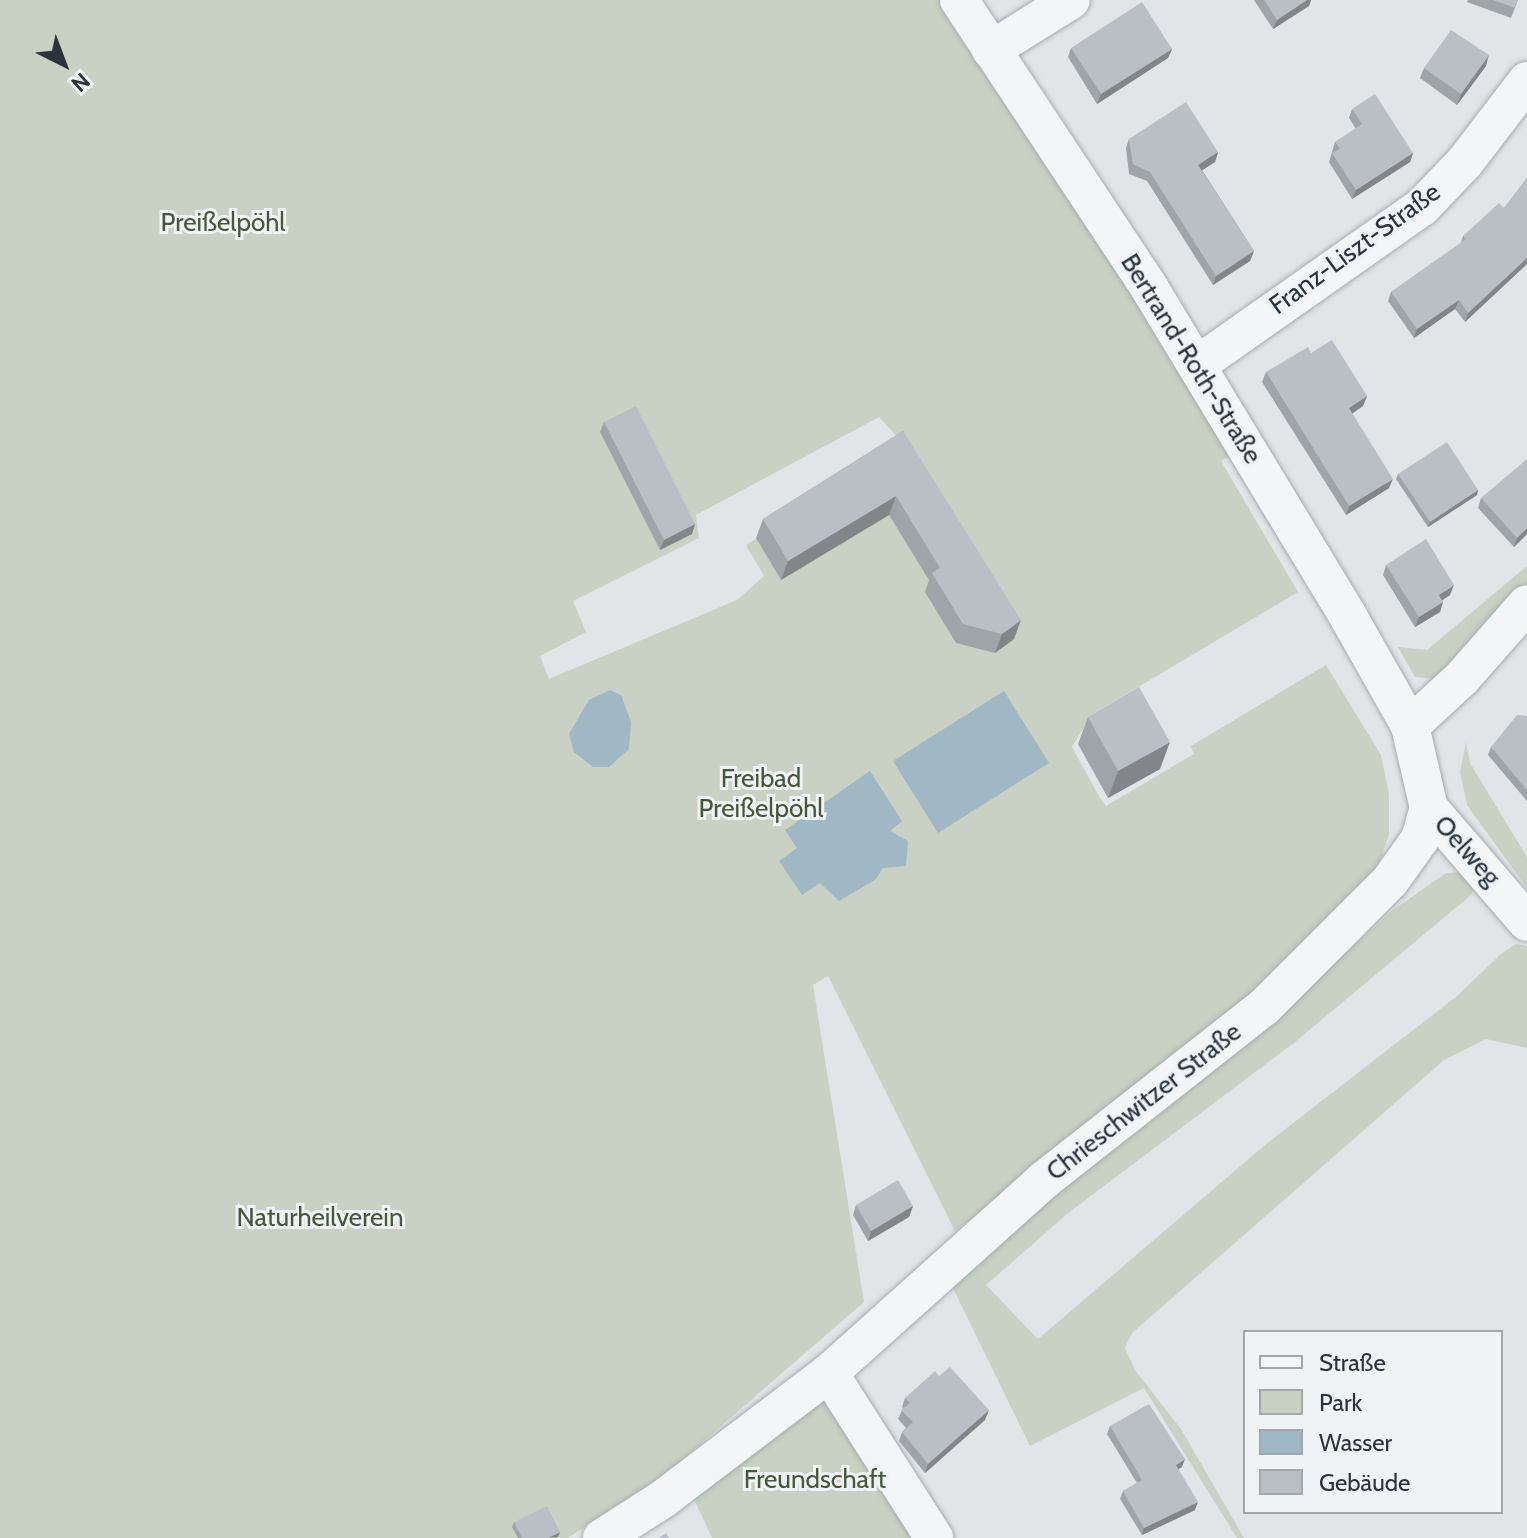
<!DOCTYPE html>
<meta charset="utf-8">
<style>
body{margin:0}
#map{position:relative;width:1527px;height:1538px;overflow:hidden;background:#e1e5e8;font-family:Cabin,sans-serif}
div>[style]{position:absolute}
.green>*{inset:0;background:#c8d1c3}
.water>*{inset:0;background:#a0b7c4}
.roads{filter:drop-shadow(0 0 2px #a7acb1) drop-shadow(0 0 2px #a7acb1)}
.street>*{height:38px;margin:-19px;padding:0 19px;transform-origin:19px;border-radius:19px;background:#f3f5f7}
.wall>*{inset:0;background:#9fa4a9}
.shaded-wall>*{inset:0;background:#828689}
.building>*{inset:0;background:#b9bfc4}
span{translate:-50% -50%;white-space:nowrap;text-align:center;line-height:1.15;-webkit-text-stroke:6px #f0f3f5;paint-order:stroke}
.park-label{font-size:26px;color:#44583a}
.street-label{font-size:26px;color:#2b343d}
.legend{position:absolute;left:1243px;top:1330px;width:260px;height:184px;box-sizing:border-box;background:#f0f3f5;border:2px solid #a1a7ab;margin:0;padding:10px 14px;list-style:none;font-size:24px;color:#2b343d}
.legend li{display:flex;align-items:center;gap:16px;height:40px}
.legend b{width:40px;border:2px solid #a1a7ab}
.north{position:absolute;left:24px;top:24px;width:80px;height:80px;-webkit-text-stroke:6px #f0f3f5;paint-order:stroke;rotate:138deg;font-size:22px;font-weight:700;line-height:32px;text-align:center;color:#2b343d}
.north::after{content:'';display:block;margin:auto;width:28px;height:36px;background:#2b343d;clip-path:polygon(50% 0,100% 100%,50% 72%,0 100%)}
</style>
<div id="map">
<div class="green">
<div style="clip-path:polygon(evenodd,0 0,946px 0,1235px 453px,1221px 461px,1298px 592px,1091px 715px,1072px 747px,1100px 798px,1106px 806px,1194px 754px,1191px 746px,1326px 665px,1381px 755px,1389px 794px,1389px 834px,1377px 872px,1267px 995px,955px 1231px,828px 976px,813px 985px,864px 1302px,668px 1472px,568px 1538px,0 1538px,0 0,879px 417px,904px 444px,746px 545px,764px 576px,737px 600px,549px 679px,540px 656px,586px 632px,573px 601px,699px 538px,696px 515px,879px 417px)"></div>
<div style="clip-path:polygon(1527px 566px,1527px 591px,1436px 679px,1415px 677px,1398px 647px,1427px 650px)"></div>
<div style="clip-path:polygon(1466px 742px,1470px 763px,1527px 857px,1527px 888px,1467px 805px,1460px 772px)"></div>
<div style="clip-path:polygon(1464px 872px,1475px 885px,1471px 895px,1295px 1042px,1067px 1214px,986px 1285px,1038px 1339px,1265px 1145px,1457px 996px,1502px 953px,1516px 944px,1527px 946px,1527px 1048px,1486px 1039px,1444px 1060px,1132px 1333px,1125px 1348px,1135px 1370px,1181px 1429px,1244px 1538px,1237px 1538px,1144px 1388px,1030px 1446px,947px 1276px,1244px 1045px,1393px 910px,1446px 873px)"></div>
<div style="clip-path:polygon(832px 1391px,921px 1538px,712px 1538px,694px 1499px)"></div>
</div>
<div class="water">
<div style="clip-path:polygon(610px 690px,621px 695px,631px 722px,629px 749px,609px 767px,593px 767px,574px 752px,569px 734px,589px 700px)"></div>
<div style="clip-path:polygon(1004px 691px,1049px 763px,938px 833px,893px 761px)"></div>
<div style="clip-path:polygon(870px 771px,902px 821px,890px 831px,908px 841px,906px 866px,883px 868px,875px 880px,839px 901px,820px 883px,802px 895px,779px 861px,797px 848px,785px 830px)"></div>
</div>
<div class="roads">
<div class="street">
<div style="left:959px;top:0;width:346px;rotate:56.5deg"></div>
<div style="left:1150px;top:289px;width:385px;rotate:58.8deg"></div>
<div style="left:1349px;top:618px;width:124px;rotate:60.5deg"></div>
<div style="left:1410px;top:726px;width:84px;rotate:77deg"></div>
<div style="left:1429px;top:808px;width:150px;rotate:49.3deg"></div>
<div style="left:991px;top:50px;width:94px;rotate:-32deg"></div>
<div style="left:1197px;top:365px;width:275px;rotate:-35.1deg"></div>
<div style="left:1422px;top:207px;width:62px;rotate:-46.3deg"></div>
<div style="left:1465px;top:162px;width:102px;rotate:-52.6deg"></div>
<div style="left:1410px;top:726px;width:71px;rotate:-42.7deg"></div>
<div style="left:1462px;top:678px;width:98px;rotate:-48.7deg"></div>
<div style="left:829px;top:1373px;width:196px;rotate:57.5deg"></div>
<div style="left:602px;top:1538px;width:72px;rotate:-32.6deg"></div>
<div style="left:663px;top:1499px;width:208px;rotate:-37.2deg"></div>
<div style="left:829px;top:1373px;width:289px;rotate:-41.9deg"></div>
<div style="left:1044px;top:1180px;width:280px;rotate:-38.2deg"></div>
<div style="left:1264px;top:1007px;width:178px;rotate:-45deg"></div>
<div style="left:1390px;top:881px;width:52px;rotate:-54.5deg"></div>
<div style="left:1420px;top:839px;width:32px;rotate:-74deg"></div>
</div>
</div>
<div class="wall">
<div style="clip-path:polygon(1254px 0,1311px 0,1309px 6px,1273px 29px)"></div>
<div style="clip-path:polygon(1468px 0,1518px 0,1511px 18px,1467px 2px)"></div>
<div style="clip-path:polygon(1071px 48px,1172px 49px,1168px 58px,1097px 104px,1068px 57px)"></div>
<div style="clip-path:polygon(1486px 66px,1457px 105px,1420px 78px,1424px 68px)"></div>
<div style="clip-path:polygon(1352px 109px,1413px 153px,1410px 162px,1352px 199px,1329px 162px,1335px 142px,1356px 129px,1349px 118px)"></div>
<div style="clip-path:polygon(1129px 139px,1218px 152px,1215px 162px,1202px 170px,1254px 251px,1250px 261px,1213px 285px,1147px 181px,1129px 174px,1126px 148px)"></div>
<div style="clip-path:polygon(1527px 178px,1527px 264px,1465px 322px,1455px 309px,1414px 338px,1388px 301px,1391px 292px,1461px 243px,1463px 236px,1504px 208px)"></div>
<div style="clip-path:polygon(1311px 353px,1367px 396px,1363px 406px,1352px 413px,1389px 488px,1346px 515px,1262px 382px,1266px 372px)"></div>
<div style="clip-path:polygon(604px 422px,695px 524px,692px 534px,660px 550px,600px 432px)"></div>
<div style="clip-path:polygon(903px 431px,1014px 639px,995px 653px,956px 643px,925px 592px,929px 580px,889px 515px,781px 580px,756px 538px,763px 519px)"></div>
<div style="clip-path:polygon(1398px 474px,1478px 490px,1477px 495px,1428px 527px,1396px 479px)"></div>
<div style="clip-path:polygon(1481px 498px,1527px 534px,1514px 547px,1478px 508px)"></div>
<div style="clip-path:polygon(1386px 565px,1450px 595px,1442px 600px,1443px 602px,1440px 612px,1415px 627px,1383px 575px)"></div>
<div style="clip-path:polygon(1527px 716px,1527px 801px,1488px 755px,1491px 747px)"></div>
<div style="clip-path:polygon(1088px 717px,1160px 769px,1108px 798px,1078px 744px)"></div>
<div style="clip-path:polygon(856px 1205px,913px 1206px,909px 1217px,868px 1241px,853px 1215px)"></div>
<div style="clip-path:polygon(905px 1398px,985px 1420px,925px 1473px,899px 1441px,902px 1432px,906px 1428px,898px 1419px,903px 1408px,902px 1407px)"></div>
<div style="clip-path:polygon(1110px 1426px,1182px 1467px,1178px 1469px,1195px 1510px,1142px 1535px,1120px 1499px,1123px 1491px,1137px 1483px,1107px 1434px)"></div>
<div style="clip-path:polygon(514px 1522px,558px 1537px,518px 1538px,512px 1527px)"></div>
</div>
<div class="shaded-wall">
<div style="clip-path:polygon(1307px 0,1311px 0,1309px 6px,1273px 29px,1277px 20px)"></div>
<div style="clip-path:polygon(1172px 49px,1168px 58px,1097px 104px,1101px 94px)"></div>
<div style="clip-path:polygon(1489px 55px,1486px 66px,1457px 105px,1461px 94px)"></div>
<div style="clip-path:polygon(1218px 152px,1215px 162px,1195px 175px,1198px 165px)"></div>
<div style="clip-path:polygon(1413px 153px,1410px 162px,1352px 199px,1356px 190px)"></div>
<div style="clip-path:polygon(1254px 251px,1250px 261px,1213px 285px,1216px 276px)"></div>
<div style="clip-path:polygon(1527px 258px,1527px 264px,1465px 322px,1468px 313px)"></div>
<div style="clip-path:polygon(1459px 300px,1455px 309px,1414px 338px,1417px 329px)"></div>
<div style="clip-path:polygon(1367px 396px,1363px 406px,1346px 418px,1349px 408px)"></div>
<div style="clip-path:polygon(1393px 479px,1389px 488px,1346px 515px,1349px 506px)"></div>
<div style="clip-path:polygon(1478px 490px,1477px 495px,1428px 527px,1430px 522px)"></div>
<div style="clip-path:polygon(896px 496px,889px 515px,781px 580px,788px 561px)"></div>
<div style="clip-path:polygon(695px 524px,692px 534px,660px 550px,664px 540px)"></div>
<div style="clip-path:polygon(1527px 528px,1527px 534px,1514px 547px,1517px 538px)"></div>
<div style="clip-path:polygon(1454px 585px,1450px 595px,1435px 605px,1439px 595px)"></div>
<div style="clip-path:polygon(1443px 602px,1440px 612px,1415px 627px,1419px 617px)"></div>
<div style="clip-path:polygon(1021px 620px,1014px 639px,995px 653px,1002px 634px)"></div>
<div style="clip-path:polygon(1170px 742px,1160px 769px,1108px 798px,1118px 771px)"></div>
<div style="clip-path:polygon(913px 1206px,909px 1217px,868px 1241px,871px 1231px)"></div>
<div style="clip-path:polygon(989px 1410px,985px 1420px,925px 1473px,928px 1464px)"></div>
<div style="clip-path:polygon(1185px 1459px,1182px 1467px,1173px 1472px,1176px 1465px)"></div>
<div style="clip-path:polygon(1198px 1502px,1195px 1510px,1142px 1535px,1144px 1528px)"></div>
<div style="clip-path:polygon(560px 1532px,558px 1537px,548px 1538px)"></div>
</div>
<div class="building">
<div style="clip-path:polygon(1264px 0,1307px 0,1277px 20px)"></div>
<div style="clip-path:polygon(1493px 0,1518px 0,1515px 8px)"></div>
<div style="clip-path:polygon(1142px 2px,1172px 49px,1101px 94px,1071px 48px)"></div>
<div style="clip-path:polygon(1451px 30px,1489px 55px,1461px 94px,1424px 68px)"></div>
<div style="clip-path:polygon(1375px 94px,1413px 153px,1356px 190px,1332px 153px,1340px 149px,1335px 142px,1362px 124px,1352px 109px)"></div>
<div style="clip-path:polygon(1186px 102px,1218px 152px,1198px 165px,1254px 251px,1216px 276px,1150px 172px,1133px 164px,1129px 139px)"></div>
<div style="clip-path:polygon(1527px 178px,1527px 258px,1468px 313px,1459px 300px,1417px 329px,1391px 292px,1466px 239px,1463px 236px,1499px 203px,1504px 208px)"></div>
<div style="clip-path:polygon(1332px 340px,1367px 396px,1349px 408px,1393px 479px,1349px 506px,1266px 372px,1308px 347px,1311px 353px)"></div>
<div style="clip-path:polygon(636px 406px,695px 524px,664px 540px,604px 422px)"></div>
<div style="clip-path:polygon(903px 431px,1021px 620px,1002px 634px,963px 624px,932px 573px,940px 568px,896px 496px,788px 561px,763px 519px)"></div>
<div style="clip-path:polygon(1447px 442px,1478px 490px,1430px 522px,1398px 474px)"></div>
<div style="clip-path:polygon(1527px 459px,1527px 528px,1517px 538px,1481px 498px)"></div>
<div style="clip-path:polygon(1426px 539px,1454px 585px,1439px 595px,1443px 602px,1419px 617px,1386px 565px)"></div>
<div style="clip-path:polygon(1139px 687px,1170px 742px,1118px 771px,1088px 717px)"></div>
<div style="clip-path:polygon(1517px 715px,1527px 716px,1527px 790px,1491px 747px)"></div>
<div style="clip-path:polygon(898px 1180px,913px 1206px,871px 1231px,856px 1205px)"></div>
<div style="clip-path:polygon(950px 1367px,989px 1410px,928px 1464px,902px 1432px,913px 1422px,901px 1410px,910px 1403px,905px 1398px,935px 1371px,939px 1376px)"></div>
<div style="clip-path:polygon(1149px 1404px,1185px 1459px,1176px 1465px,1198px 1502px,1144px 1528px,1123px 1491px,1142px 1480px,1110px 1426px)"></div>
<div style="clip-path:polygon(547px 1506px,560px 1532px,548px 1538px,522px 1538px,514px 1522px)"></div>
<div style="clip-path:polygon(666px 1533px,669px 1538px,659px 1538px)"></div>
</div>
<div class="park-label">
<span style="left:223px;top:223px">Preißelpöhl</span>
<span style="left:761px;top:794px">Freibad<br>Preißelpöhl</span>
<span style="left:320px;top:1218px">Naturheilverein</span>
<span style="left:815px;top:1480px">Freundschaft</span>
</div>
<div class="street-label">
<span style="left:1355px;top:249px;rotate:-36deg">Franz-Liszt-Straße</span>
<span style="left:1191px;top:359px;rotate:58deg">Bertrand-Roth-Straße</span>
<span style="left:1467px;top:851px;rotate:48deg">Oelweg</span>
<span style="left:1144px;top:1102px;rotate:-38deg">Chrieschwitzer Straße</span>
</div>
<ul class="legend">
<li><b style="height:10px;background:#f3f5f7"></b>Straße</li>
<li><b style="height:22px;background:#c8d1c3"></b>Park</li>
<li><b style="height:22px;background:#a0b7c4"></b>Wasser</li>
<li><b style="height:22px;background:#b9bfc4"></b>Gebäude</li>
</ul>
<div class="north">N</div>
</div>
